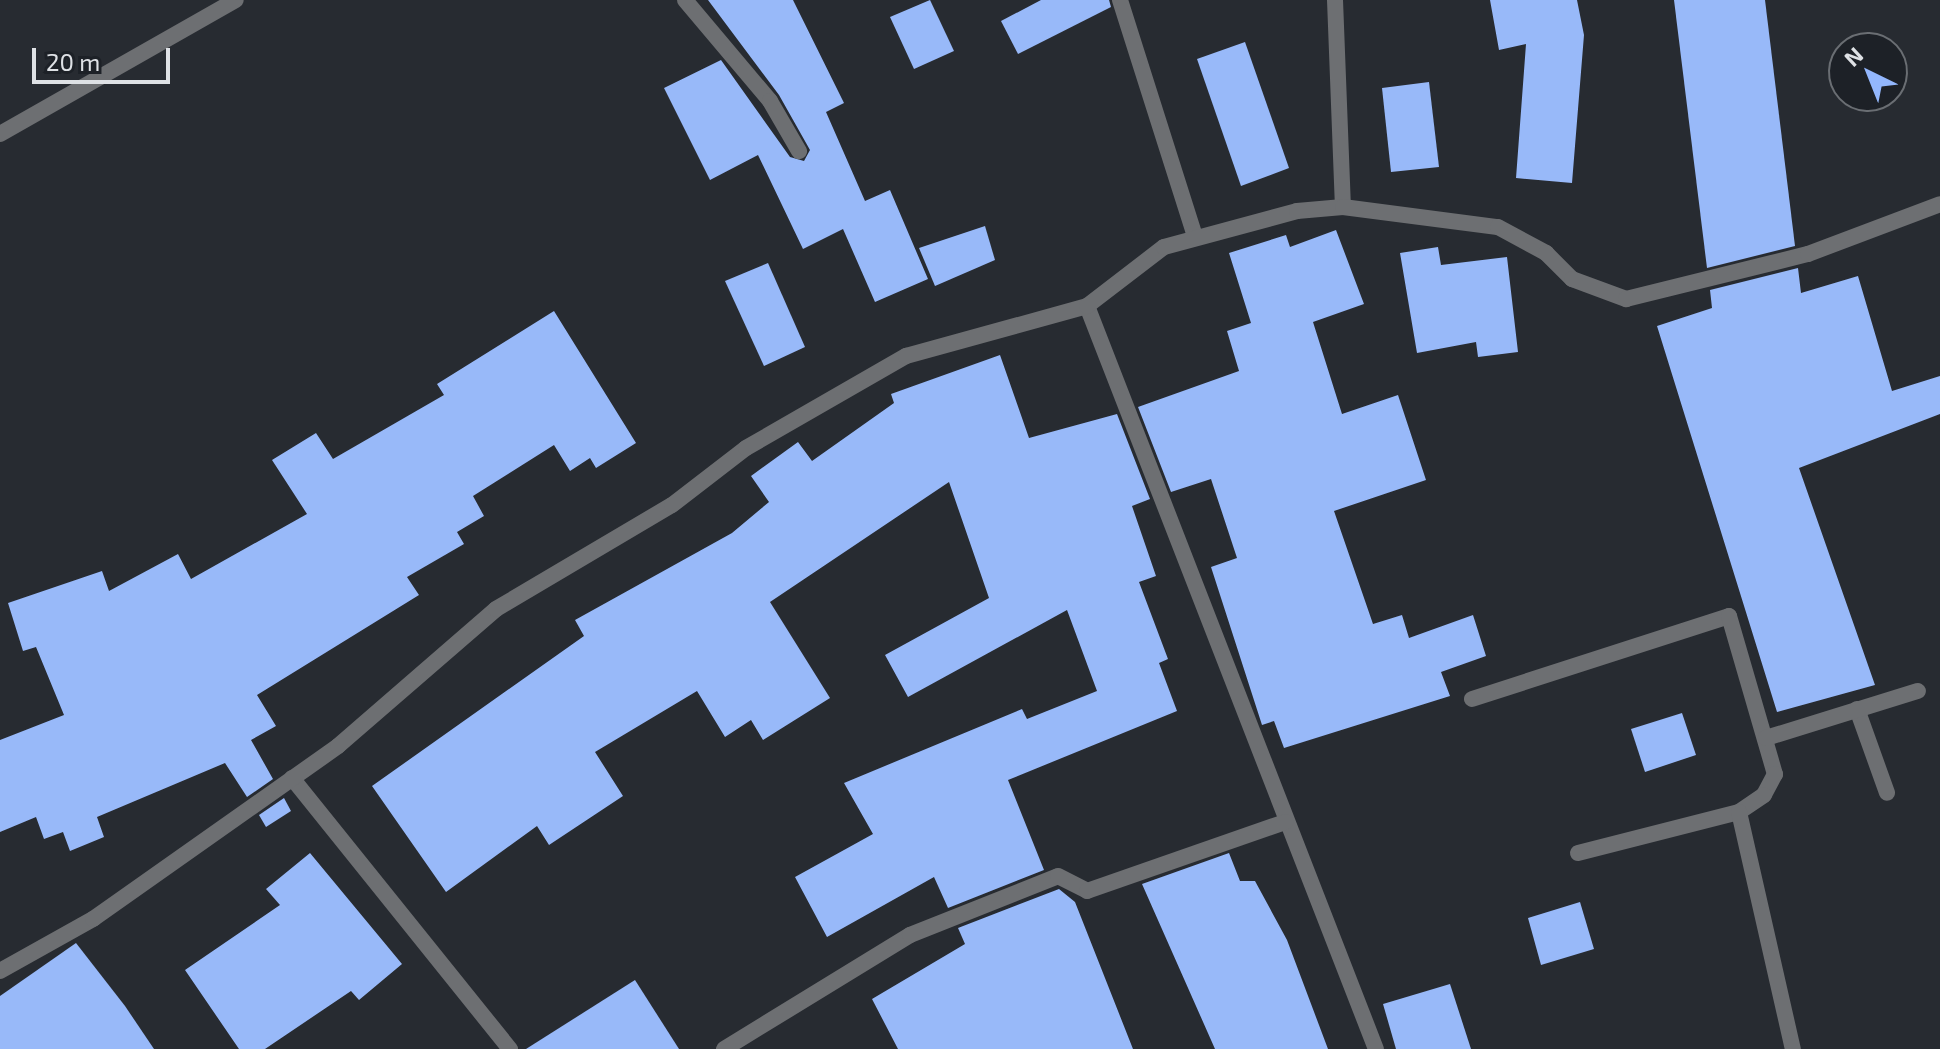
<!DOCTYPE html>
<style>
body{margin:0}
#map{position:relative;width:1940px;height:1049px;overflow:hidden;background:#272b31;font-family:"Exo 2",sans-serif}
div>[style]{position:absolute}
.building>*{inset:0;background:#98b9f9}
.minor>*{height:16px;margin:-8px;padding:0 8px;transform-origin:8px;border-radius:8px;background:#6d6f72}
span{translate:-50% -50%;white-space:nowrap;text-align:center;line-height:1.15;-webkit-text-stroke:8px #1d2127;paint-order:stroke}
.north{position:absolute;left:1828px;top:32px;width:80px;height:80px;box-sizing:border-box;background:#1d2127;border:2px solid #6a6e73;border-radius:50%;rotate:317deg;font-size:22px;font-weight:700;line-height:32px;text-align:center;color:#dee1e5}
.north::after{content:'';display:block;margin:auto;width:28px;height:36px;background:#93b7fd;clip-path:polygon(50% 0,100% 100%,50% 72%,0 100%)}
.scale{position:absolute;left:32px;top:48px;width:138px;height:36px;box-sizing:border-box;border:4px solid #dee1e5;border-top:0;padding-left:10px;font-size:24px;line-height:28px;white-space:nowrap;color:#dee1e5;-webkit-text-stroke:6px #1d2127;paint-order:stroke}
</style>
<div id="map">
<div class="building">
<div style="clip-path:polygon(708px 0,793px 0,844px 103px,826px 112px,865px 201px,890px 190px,928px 279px,875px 302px,843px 229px,803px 249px,758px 155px,710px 180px,664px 88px,721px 60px,790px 157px,804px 161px,810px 150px,779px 95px)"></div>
<div style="clip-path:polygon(930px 0,954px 51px,914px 69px,890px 17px)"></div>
<div style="clip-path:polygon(1041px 0,1109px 0,1111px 7px,1018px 54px,1001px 21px)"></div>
<div style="clip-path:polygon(1490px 0,1577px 0,1584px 35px,1572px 183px,1516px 178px,1526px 44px,1499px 50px)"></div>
<div style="clip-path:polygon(1674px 0,1765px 0,1795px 246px,1707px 268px)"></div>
<div style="clip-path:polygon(1245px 42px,1289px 168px,1241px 186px,1197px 59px)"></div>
<div style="clip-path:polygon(1429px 82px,1439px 167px,1391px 172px,1382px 88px)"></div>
<div style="clip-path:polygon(985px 226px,995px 260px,935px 286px,919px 248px)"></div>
<div style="clip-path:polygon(1336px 230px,1364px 304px,1313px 322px,1342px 414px,1398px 395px,1426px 480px,1334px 511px,1373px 624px,1402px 615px,1409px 638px,1473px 615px,1486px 656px,1441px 672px,1450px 696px,1284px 748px,1274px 721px,1262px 725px,1211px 567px,1237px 558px,1211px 479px,1171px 492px,1138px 407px,1239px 371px,1227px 331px,1251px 323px,1229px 253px,1286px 235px,1290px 247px)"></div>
<div style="clip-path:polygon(1438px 247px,1441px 265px,1507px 257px,1518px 352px,1478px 357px,1476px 342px,1417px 353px,1400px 253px)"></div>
<div style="clip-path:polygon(768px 263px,805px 347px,764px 366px,725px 281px)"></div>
<div style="clip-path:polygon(1798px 268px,1801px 293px,1858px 276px,1892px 391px,1940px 376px,1940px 414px,1799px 468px,1875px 685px,1777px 712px,1657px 326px,1712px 308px,1710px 290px)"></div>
<div style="clip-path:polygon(554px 311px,636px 443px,596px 468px,590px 458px,570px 471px,554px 445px,473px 496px,484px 516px,457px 532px,464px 544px,407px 577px,419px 595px,257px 695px,276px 726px,251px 740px,273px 779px,247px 797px,225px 763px,97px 817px,104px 837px,70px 851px,63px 832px,44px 839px,36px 817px,0 832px,0 740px,64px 715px,36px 647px,23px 651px,8px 603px,102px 571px,109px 591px,178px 554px,191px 579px,307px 514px,272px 460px,316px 433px,333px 459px,444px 395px,437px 384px)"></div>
<div style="clip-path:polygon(1000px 355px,1029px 438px,1117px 414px,1150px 499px,1132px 506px,1156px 576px,1139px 582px,1168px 659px,1159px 663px,1177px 711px,1008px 780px,1044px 870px,948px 908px,934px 877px,827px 937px,795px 877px,873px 834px,844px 783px,1022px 709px,1027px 719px,1097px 691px,1067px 610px,908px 697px,885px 655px,989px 598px,949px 482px,770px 602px,830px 698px,763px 740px,751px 720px,725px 737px,697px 691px,595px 752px,623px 796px,549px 845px,537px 826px,446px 892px,372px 786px,584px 636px,575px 620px,732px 533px,769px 502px,751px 476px,798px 442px,812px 461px,894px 403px,891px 394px)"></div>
<div style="clip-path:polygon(1682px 713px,1696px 755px,1645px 772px,1631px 729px)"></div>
<div style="clip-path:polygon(284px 798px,291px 811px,266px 827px,259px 815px)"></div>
<div style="clip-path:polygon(310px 853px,402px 964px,359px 1000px,351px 991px,265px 1049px,239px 1049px,185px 970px,280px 905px,266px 889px)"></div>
<div style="clip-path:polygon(1229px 853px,1240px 881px,1255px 881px,1287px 940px,1328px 1049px,1215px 1049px,1142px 884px)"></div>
<div style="clip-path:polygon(1059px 889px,1075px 902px,1133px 1049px,898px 1049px,872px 999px,965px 944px,958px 928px)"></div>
<div style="clip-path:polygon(1580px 902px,1594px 949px,1541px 965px,1528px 918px)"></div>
<div style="clip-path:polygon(76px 943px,125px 1006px,154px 1049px,0 1049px,0 996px)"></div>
<div style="clip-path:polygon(635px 980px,679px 1049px,526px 1049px)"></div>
<div style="clip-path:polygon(1450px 984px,1471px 1049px,1396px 1049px,1383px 1004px)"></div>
</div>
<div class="minor">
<div style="left:685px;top:0;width:132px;rotate:49.9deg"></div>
<div style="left:770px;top:101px;width:58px;rotate:59.9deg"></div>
<div style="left:1120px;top:0;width:248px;rotate:72.4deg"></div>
<div style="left:1335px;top:0;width:207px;rotate:87.8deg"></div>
<div style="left:0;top:134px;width:271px;rotate:-29.6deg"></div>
<div style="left:1087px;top:306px;width:797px;rotate:68.75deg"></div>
<div style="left:1472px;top:699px;width:270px;rotate:-17.9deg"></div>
<div style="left:1729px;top:616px;width:165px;rotate:73.8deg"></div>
<div style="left:1775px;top:774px;width:24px;rotate:118deg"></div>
<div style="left:1764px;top:795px;width:30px;rotate:146deg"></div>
<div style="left:1857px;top:709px;width:89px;rotate:70.3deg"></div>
<div style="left:1766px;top:738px;width:159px;rotate:-17.2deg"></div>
<div style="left:292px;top:778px;width:348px;rotate:51.2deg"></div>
<div style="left:1578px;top:853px;width:166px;rotate:-14.3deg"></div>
<div style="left:1739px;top:812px;width:243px;rotate:77.2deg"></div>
<div style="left:0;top:971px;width:107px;rotate:-29.2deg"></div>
<div style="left:93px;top:919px;width:300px;rotate:-35.2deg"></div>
<div style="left:338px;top:746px;width:209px;rotate:-40.9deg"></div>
<div style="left:496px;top:609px;width:204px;rotate:-30.6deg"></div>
<div style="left:672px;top:505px;width:93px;rotate:-37.6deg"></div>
<div style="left:746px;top:448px;width:185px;rotate:-29.9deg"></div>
<div style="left:906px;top:356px;width:188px;rotate:-15.4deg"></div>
<div style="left:1087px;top:306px;width:97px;rotate:-37.5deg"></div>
<div style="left:1164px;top:247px;width:138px;rotate:-15.1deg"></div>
<div style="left:1297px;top:211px;width:46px;rotate:-5deg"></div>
<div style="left:1343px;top:207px;width:156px;rotate:7.4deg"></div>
<div style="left:1498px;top:227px;width:55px;rotate:28.4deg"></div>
<div style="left:1546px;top:253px;width:37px;rotate:45deg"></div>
<div style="left:1572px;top:279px;width:58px;rotate:20.3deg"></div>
<div style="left:1626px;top:299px;width:187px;rotate:-13.9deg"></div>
<div style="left:1808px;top:254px;width:141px;rotate:-20.7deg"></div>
<div style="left:724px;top:1049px;width:218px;rotate:-31.5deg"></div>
<div style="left:910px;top:935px;width:159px;rotate:-21.7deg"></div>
<div style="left:1058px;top:876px;width:33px;rotate:27deg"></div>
<div style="left:1087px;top:891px;width:210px;rotate:-19.2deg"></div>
</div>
<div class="north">N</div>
<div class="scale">20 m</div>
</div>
